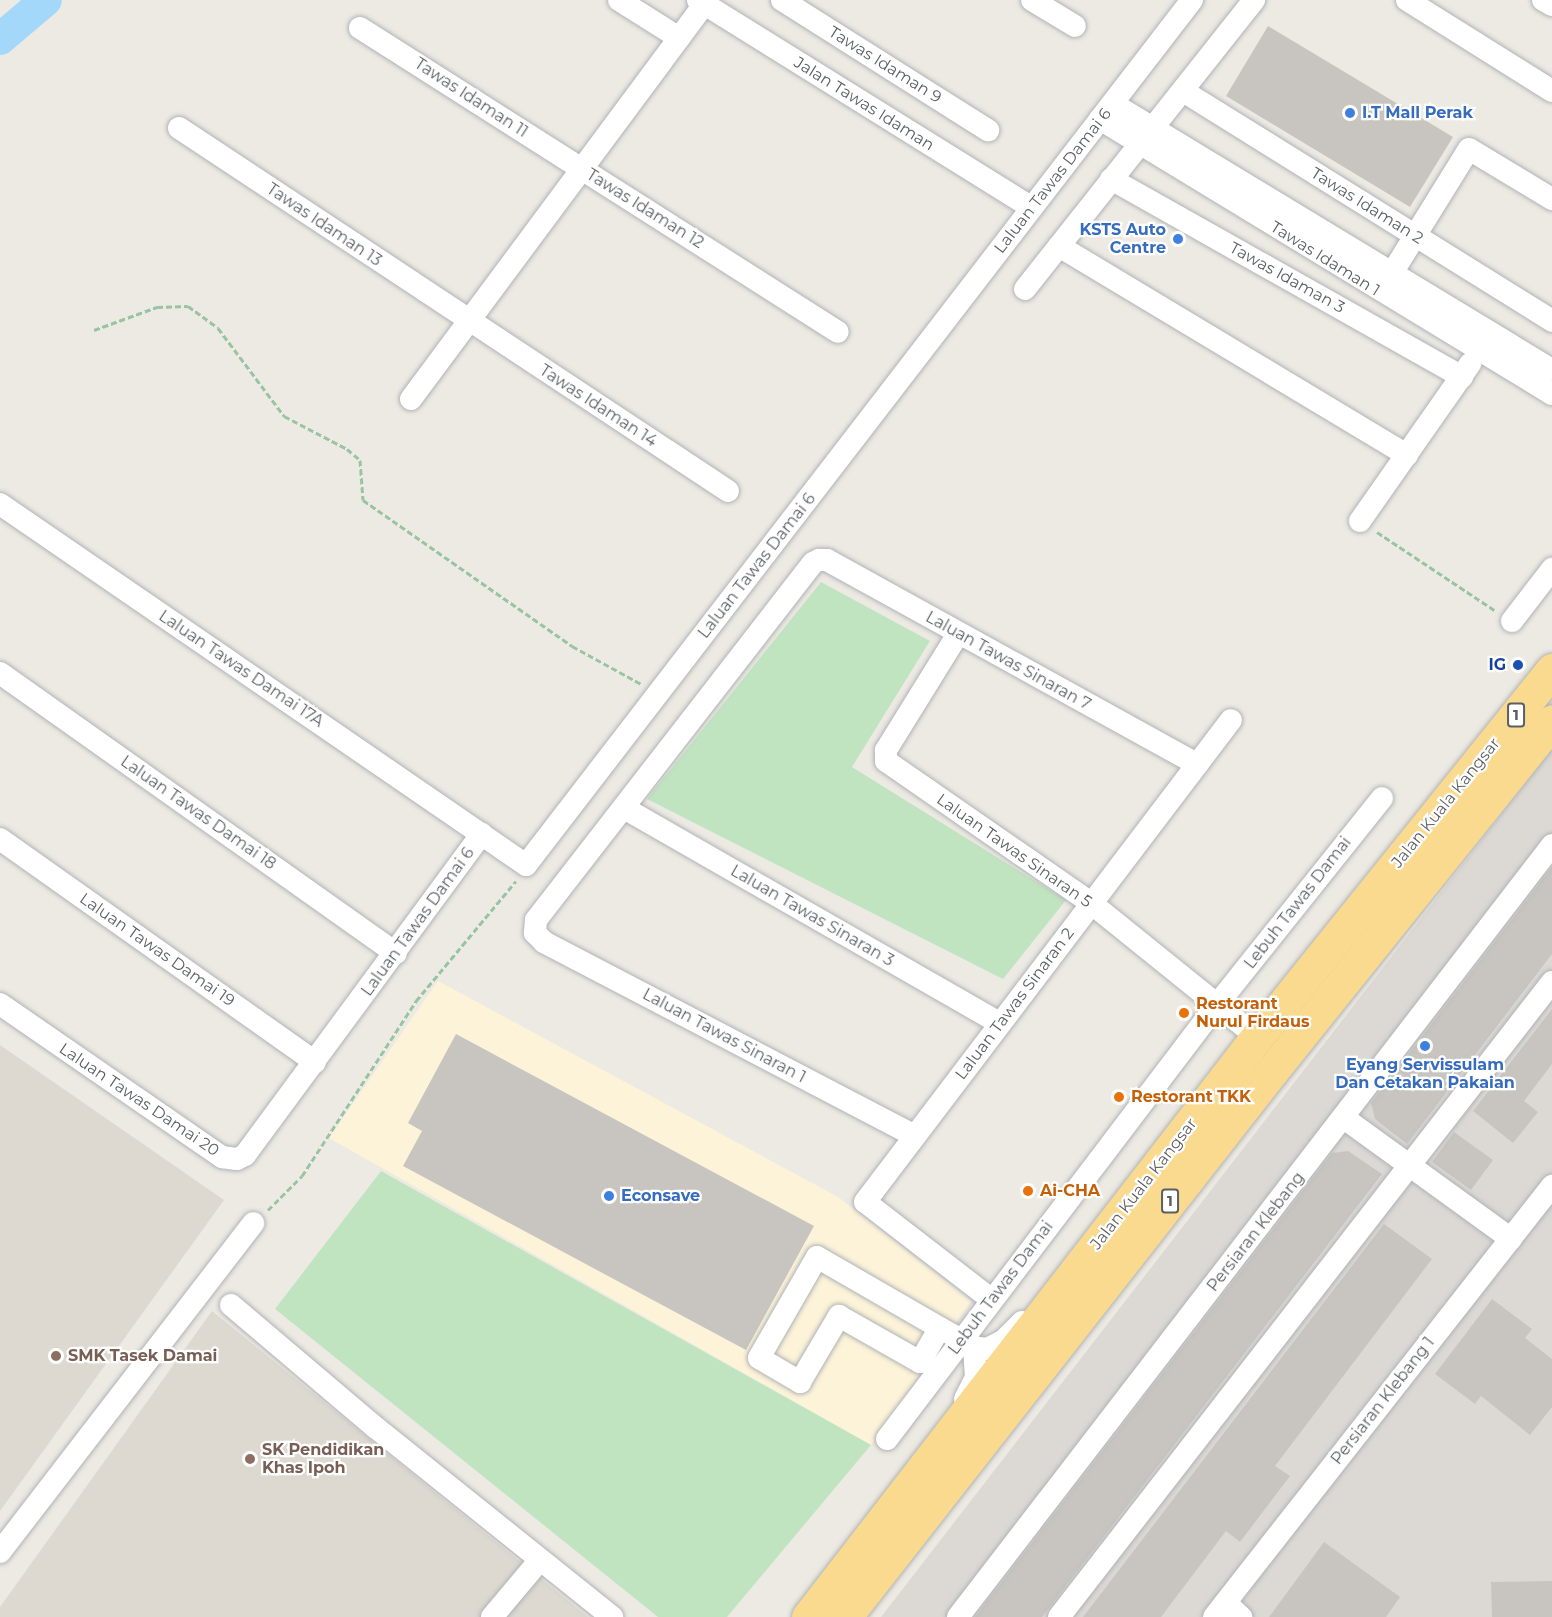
<!DOCTYPE html>
<style>
body{margin:0}
#map{position:relative;width:1552px;height:1617px;overflow:hidden;background:#edeae3;font-family:Montserrat,sans-serif}
div>[style]{position:absolute}
.commercial>*{inset:0;background:#fcf3d8}
.industrial>*{inset:0;background:#dcd9d5}
.education>*{inset:0;background:#ddd9d1}
.green>*{inset:0;background:#c1e4c0}
.river>*{height:32px;margin:-16px;padding:0 16px;transform-origin:16px;border-radius:16px;background:#a4d8fb}
.building>*{inset:0;background:#c8c5c0}
.path>*{height:3px;margin-top:-1.5px;transform-origin:0;background:repeating-linear-gradient(90deg,#99c4a4 0 6px,transparent 0 9px)}
.roads{filter:drop-shadow(0 0 2px #b0b3b7) drop-shadow(0 0 2px #b0b3b7)}
.minor>*{height:22px;margin:-11px;padding:0 11px;transform-origin:11px;border-radius:11px;background:#fff}
.highway>*{height:33px;margin:-16.5px;padding:0 16.5px;transform-origin:16.5px;border-radius:16.5px;background:#f9da8e}
.dots>*{width:16px;height:16px;translate:-50% -50%;box-sizing:border-box;border:3px solid #fff;border-radius:50%}
span{translate:-50% -50%;white-space:nowrap;text-align:center;line-height:1.15;-webkit-text-stroke:4.5px #fff;paint-order:stroke}
.shield-label span{padding:2px 4px;background:#fff;border:2px solid;border-radius:4px;-webkit-text-stroke-width:0}
.shield-label{font-size:15px;color:#5b5f63;font-weight:700}
.street-label{font-size:16px;color:#5b5f63}
.shop-label{font-size:16px;color:#366cbe;font-weight:700}
.left{translate:0 -50%;text-align:left}
.right{translate:-100% -50%;text-align:right}
.transit-label{font-size:16px;color:#164399;font-weight:700}
.food-label{font-size:16px;color:#c56008;font-weight:700}
.education-label{font-size:16px;color:#785e54;font-weight:700}
</style>
<div id="map">
<div class="commercial">
<div style="clip-path:polygon(438px 981px,838px 1197px,971px 1301px,871px 1445px,329px 1138px)"></div>
</div>
<div class="industrial">
<div style="clip-path:polygon(1552px 749px,1552px 1617px,881px 1617px)"></div>
</div>
<div class="education">
<div style="clip-path:polygon(0 1045px,224px 1200px,0 1511px)"></div>
<div style="clip-path:polygon(212px 1311px,588px 1617px,0 1617px,0 1607px)"></div>
</div>
<div class="green">
<div style="clip-path:polygon(821px 582px,930px 641px,852px 767px,1066px 900px,1003px 979px,647px 799px)"></div>
<div style="clip-path:polygon(381px 1171px,871px 1445px,727px 1617px,658px 1617px,275px 1309px)"></div>
</div>
<div class="river">
<div style="left:0;top:39px;width:60px;rotate:-40.3deg"></div>
</div>
<div class="building">
<div style="clip-path:polygon(1268px 26px,1453px 137px,1410px 207px,1226px 96px)"></div>
<div style="clip-path:polygon(1552px 867px,1552px 954px,1407px 1144px,1375px 1119px,1371px 1103px)"></div>
<div style="clip-path:polygon(1552px 1009px,1552px 1064px,1524px 1101px,1538px 1112px,1513px 1143px,1473px 1111px)"></div>
<div style="clip-path:polygon(456px 1034px,814px 1226px,746px 1350px,403px 1166px,422px 1131px,408px 1123px)"></div>
<div style="clip-path:polygon(1454px 1132px,1493px 1160px,1471px 1190px,1432px 1162px)"></div>
<div style="clip-path:polygon(1348px 1151px,1382px 1174px,1042px 1617px,975px 1617px,1332px 1153px)"></div>
<div style="clip-path:polygon(1384px 1224px,1432px 1259px,1275px 1466px,1290px 1476px,1240px 1542px,1226px 1531px,1161px 1617px,1083px 1617px)"></div>
<div style="clip-path:polygon(1492px 1299px,1532px 1329px,1525px 1338px,1552px 1359px,1552px 1407px,1530px 1435px,1481px 1396px,1475px 1404px,1435px 1374px)"></div>
<div style="clip-path:polygon(1324px 1542px,1400px 1597px,1386px 1617px,1269px 1617px)"></div>
<div style="clip-path:polygon(1552px 1581px,1552px 1617px,1492px 1617px,1491px 1582px)"></div>
</div>
<div class="path">
<div style="left:94px;top:330px;width:67px;rotate:-20.1deg"></div>
<div style="left:157px;top:307px;width:31px;rotate:-2deg"></div>
<div style="left:188px;top:306px;width:37px;rotate:36deg"></div>
<div style="left:218px;top:328px;width:110px;rotate:53.1deg"></div>
<div style="left:284px;top:416px;width:71px;rotate:27.6deg"></div>
<div style="left:347px;top:449px;width:17px;rotate:40deg"></div>
<div style="left:360px;top:460px;width:40px;rotate:85.7deg"></div>
<div style="left:363px;top:500px;width:255px;rotate:34.9deg"></div>
<div style="left:572px;top:646px;width:79px;rotate:28.8deg"></div>
<div style="left:1377px;top:532px;width:143px;rotate:33.6deg"></div>
<div style="left:268px;top:1210px;width:48px;rotate:-45deg"></div>
<div style="left:302px;top:1176px;width:209px;rotate:-56.9deg"></div>
<div style="left:416px;top:1001px;width:156px;rotate:-50.2deg"></div>
</div>
<div class="roads">
<div class="minor">
<div style="left:619px;top:0;width:71px;rotate:32.3deg"></div>
<div style="left:698px;top:0;width:392px;rotate:31.9deg"></div>
<div style="left:782px;top:0;width:244px;rotate:32.3deg"></div>
<div style="left:1032px;top:0;width:50px;rotate:31.2deg"></div>
<div style="left:1407px;top:0;width:171px;rotate:32.1deg"></div>
<div style="left:1543px;top:0;width:10px;rotate:29deg"></div>
<div style="left:360px;top:28px;width:566px;rotate:32.46deg"></div>
<div style="left:1183px;top:91px;width:435px;rotate:31.9deg"></div>
<div style="left:1113px;top:104px;width:513px;rotate:31.21deg"></div>
<div style="left:1100px;top:119px;width:529px;rotate:31.32deg"></div>
<div style="left:179px;top:128px;width:658px;rotate:33.47deg"></div>
<div style="left:1111px;top:179px;width:403px;rotate:29.4deg"></div>
<div style="left:1059px;top:246px;width:406px;rotate:31deg"></div>
<div style="left:1384px;top:286px;width:161px;rotate:-58.2deg"></div>
<div style="left:1469px;top:149px;width:97px;rotate:31.1deg"></div>
<div style="left:1025px;top:289px;width:369px;rotate:-51.6deg"></div>
<div style="left:411px;top:399px;width:492px;rotate:-53.4deg"></div>
<div style="left:0;top:504px;width:638px;rotate:34.46deg"></div>
<div style="left:526px;top:865px;width:1092px;rotate:-52.41deg"></div>
<div style="left:1360px;top:521px;width:192px;rotate:-55deg"></div>
<div style="left:1512px;top:621px;width:66px;rotate:-52.4deg"></div>
<div style="left:958px;top:634px;width:137px;rotate:121.8deg"></div>
<div style="left:886px;top:750px;width:11px;rotate:90deg"></div>
<div style="left:886px;top:761px;width:249px;rotate:34.7deg"></div>
<div style="left:1091px;top:903px;width:213px;rotate:38.9deg"></div>
<div style="left:0;top:673px;width:485px;rotate:35.3deg"></div>
<div style="left:624px;top:808px;width:433px;rotate:29.8deg"></div>
<div style="left:0;top:839px;width:386px;rotate:35.3deg"></div>
<div style="left:0;top:1004px;width:270px;rotate:34.6deg"></div>
<div style="left:222px;top:1157px;width:15px;rotate:8deg"></div>
<div style="left:237px;top:1159px;width:9px;rotate:-27deg"></div>
<div style="left:245px;top:1155px;width:399px;rotate:-53.6deg"></div>
<div style="left:1344px;top:1118px;width:206px;rotate:35.9deg"></div>
<div style="left:915px;top:1136px;width:419px;rotate:-152.4deg"></div>
<div style="left:544px;top:942px;width:13px;rotate:-135deg"></div>
<div style="left:535px;top:933px;width:13px;rotate:-86deg"></div>
<div style="left:536px;top:920px;width:452px;rotate:-52.2deg"></div>
<div style="left:813px;top:563px;width:7px;rotate:-27deg"></div>
<div style="left:819px;top:560px;width:8px"></div>
<div style="left:827px;top:560px;width:423px;rotate:28.9deg"></div>
<div style="left:992px;top:1300px;width:160px;rotate:-142.3deg"></div>
<div style="left:865px;top:1202px;width:605px;rotate:-52.79deg"></div>
<div style="left:231px;top:1305px;width:189px;rotate:40.3deg"></div>
<div style="left:375px;top:1427px;width:304px;rotate:38.7deg"></div>
<div style="left:940px;top:1328px;width:142px;rotate:-150deg"></div>
<div style="left:817px;top:1257px;width:116px;rotate:119.9deg"></div>
<div style="left:759px;top:1358px;width:48px;rotate:30.3deg"></div>
<div style="left:800px;top:1382px;width:77px;rotate:-59.4deg"></div>
<div style="left:839px;top:1316px;width:93px;rotate:29.6deg"></div>
<div style="left:920px;top:1362px;width:39px;rotate:-60deg"></div>
<div style="left:940px;top:1328px;width:39px;rotate:29deg"></div>
<div style="left:974px;top:1347px;width:13px;rotate:9deg"></div>
<div style="left:987px;top:1349px;width:18px;rotate:-27deg"></div>
<div style="left:1003px;top:1341px;width:27px;rotate:-45deg"></div>
<div style="left:965px;top:1399px;width:25px;rotate:-63deg"></div>
<div style="left:976px;top:1377px;width:30px;rotate:-94deg"></div>
<div style="left:887px;top:1439px;width:544px;rotate:-52.77deg"></div>
<div style="left:1216px;top:1006px;width:266px;rotate:-51.4deg"></div>
<div style="left:0;top:1552px;width:415px;rotate:-52.4deg"></div>
<div style="left:1226px;top:1603px;width:21px;rotate:43deg"></div>
<div style="left:492px;top:1617px;width:73px;rotate:-50deg"></div>
<div style="left:958px;top:1617px;width:974px;rotate:-52.42deg"></div>
<div style="left:1059px;top:1617px;width:804px;rotate:-52.18deg"></div>
<div style="left:1214px;top:1617px;width:548px;rotate:-51.9deg"></div>
</div>
<div class="highway">
<div style="left:808px;top:1617px;width:733px;rotate:-52.26deg"></div>
<div style="left:1257px;top:1037px;width:471px;rotate:-51.2deg"></div>
<div style="left:845px;top:1617px;width:693px;rotate:-51.97deg"></div>
<div style="left:1272px;top:1071px;width:448px;rotate:-51.3deg"></div>
</div>
</div>
<div class="dots">
<div style="left:1350px;top:113px;background:#3f7fe0"></div>
<div style="left:1178px;top:239px;background:#3f7fe0"></div>
<div style="left:1518px;top:665px;background:#1a4fb4"></div>
<div style="left:1184px;top:1013px;background:#e8710a"></div>
<div style="left:1425px;top:1046px;background:#3f7fe0"></div>
<div style="left:1119px;top:1097px;background:#e8710a"></div>
<div style="left:1028px;top:1191px;background:#e8710a"></div>
<div style="left:609px;top:1196px;background:#3f7fe0"></div>
<div style="left:56px;top:1356px;background:#8d6e63"></div>
<div style="left:250px;top:1459px;background:#8d6e63"></div>
</div>
<div class="shield-label">
<span style="left:1516px;top:715px">1</span>
<span style="left:1170px;top:1201px">1</span>
</div>
<div class="street-label">
<span style="left:885px;top:65px;rotate:32deg">Tawas Idaman 9</span>
<span style="left:471px;top:98px;rotate:33deg">Tawas Idaman 11</span>
<span style="left:864px;top:104px;rotate:32deg">Jalan Tawas Idaman</span>
<span style="left:1053px;top:181px;rotate:-52deg">Laluan Tawas Damai 6</span>
<span style="left:1367px;top:206px;rotate:32deg">Tawas Idaman 2</span>
<span style="left:645px;top:209px;rotate:32deg">Tawas Idaman 12</span>
<span style="left:324px;top:225px;rotate:34deg">Tawas Idaman 13</span>
<span style="left:1325px;top:259px;rotate:32deg">Tawas Idaman 1</span>
<span style="left:1287px;top:278px;rotate:29deg">Tawas Idaman 3</span>
<span style="left:598px;top:406px;rotate:33deg">Tawas Idaman 14</span>
<span style="left:757px;top:566px;rotate:-52deg">Laluan Tawas Damai 6</span>
<span style="left:1008px;top:661px;rotate:29deg">Laluan Tawas Sinaran 7</span>
<span style="left:241px;top:669px;rotate:34deg">Laluan Tawas Damai 17A</span>
<span style="left:1446px;top:803px;rotate:-51deg">Jalan Kuala Kangsar</span>
<span style="left:198px;top:813px;rotate:35deg">Laluan Tawas Damai 18</span>
<span style="left:1014px;top:851px;rotate:35deg">Laluan Tawas Sinaran 5</span>
<span style="left:1298px;top:903px;rotate:-52deg">Lebuh Tawas Damai</span>
<span style="left:812px;top:916px;rotate:30deg">Laluan Tawas Sinaran 3</span>
<span style="left:418px;top:922px;rotate:-54deg">Laluan Tawas Damai 6</span>
<span style="left:157px;top:950px;rotate:35deg">Laluan Tawas Damai 19</span>
<span style="left:1015px;top:1004px;rotate:-53deg">Laluan Tawas Sinaran 2</span>
<span style="left:724px;top:1036px;rotate:28deg">Laluan Tawas Sinaran 1</span>
<span style="left:139px;top:1100px;rotate:34deg">Laluan Tawas Damai 20</span>
<span style="left:1144px;top:1184px;rotate:-52deg">Jalan Kuala Kangsar</span>
<span style="left:1256px;top:1232px;rotate:-52deg">Persiaran Klebang</span>
<span style="left:1001px;top:1288px;rotate:-53deg">Lebuh Tawas Damai</span>
<span style="left:1383px;top:1401px;rotate:-52deg">Persiaran Klebang 1</span>
</div>
<div class="shop-label">
<span class="left" style="left:1362px;top:113px">I.T Mall Perak</span>
<span class="right" style="left:1166px;top:239px">KSTS Auto<br>Centre</span>
<span style="left:1425px;top:1074px">Eyang Servissulam<br>Dan Cetakan Pakaian</span>
<span class="left" style="left:621px;top:1196px">Econsave</span>
</div>
<div class="transit-label">
<span class="right" style="left:1506px;top:665px">IG</span>
</div>
<div class="food-label">
<span class="left" style="left:1196px;top:1013px">Restorant<br>Nurul Firdaus</span>
<span class="left" style="left:1131px;top:1097px">Restorant TKK</span>
<span class="left" style="left:1040px;top:1191px">Ai-CHA</span>
</div>
<div class="education-label">
<span class="left" style="left:68px;top:1356px">SMK Tasek Damai</span>
<span class="left" style="left:262px;top:1459px">SK Pendidikan<br>Khas Ipoh</span>
</div>
</div>
